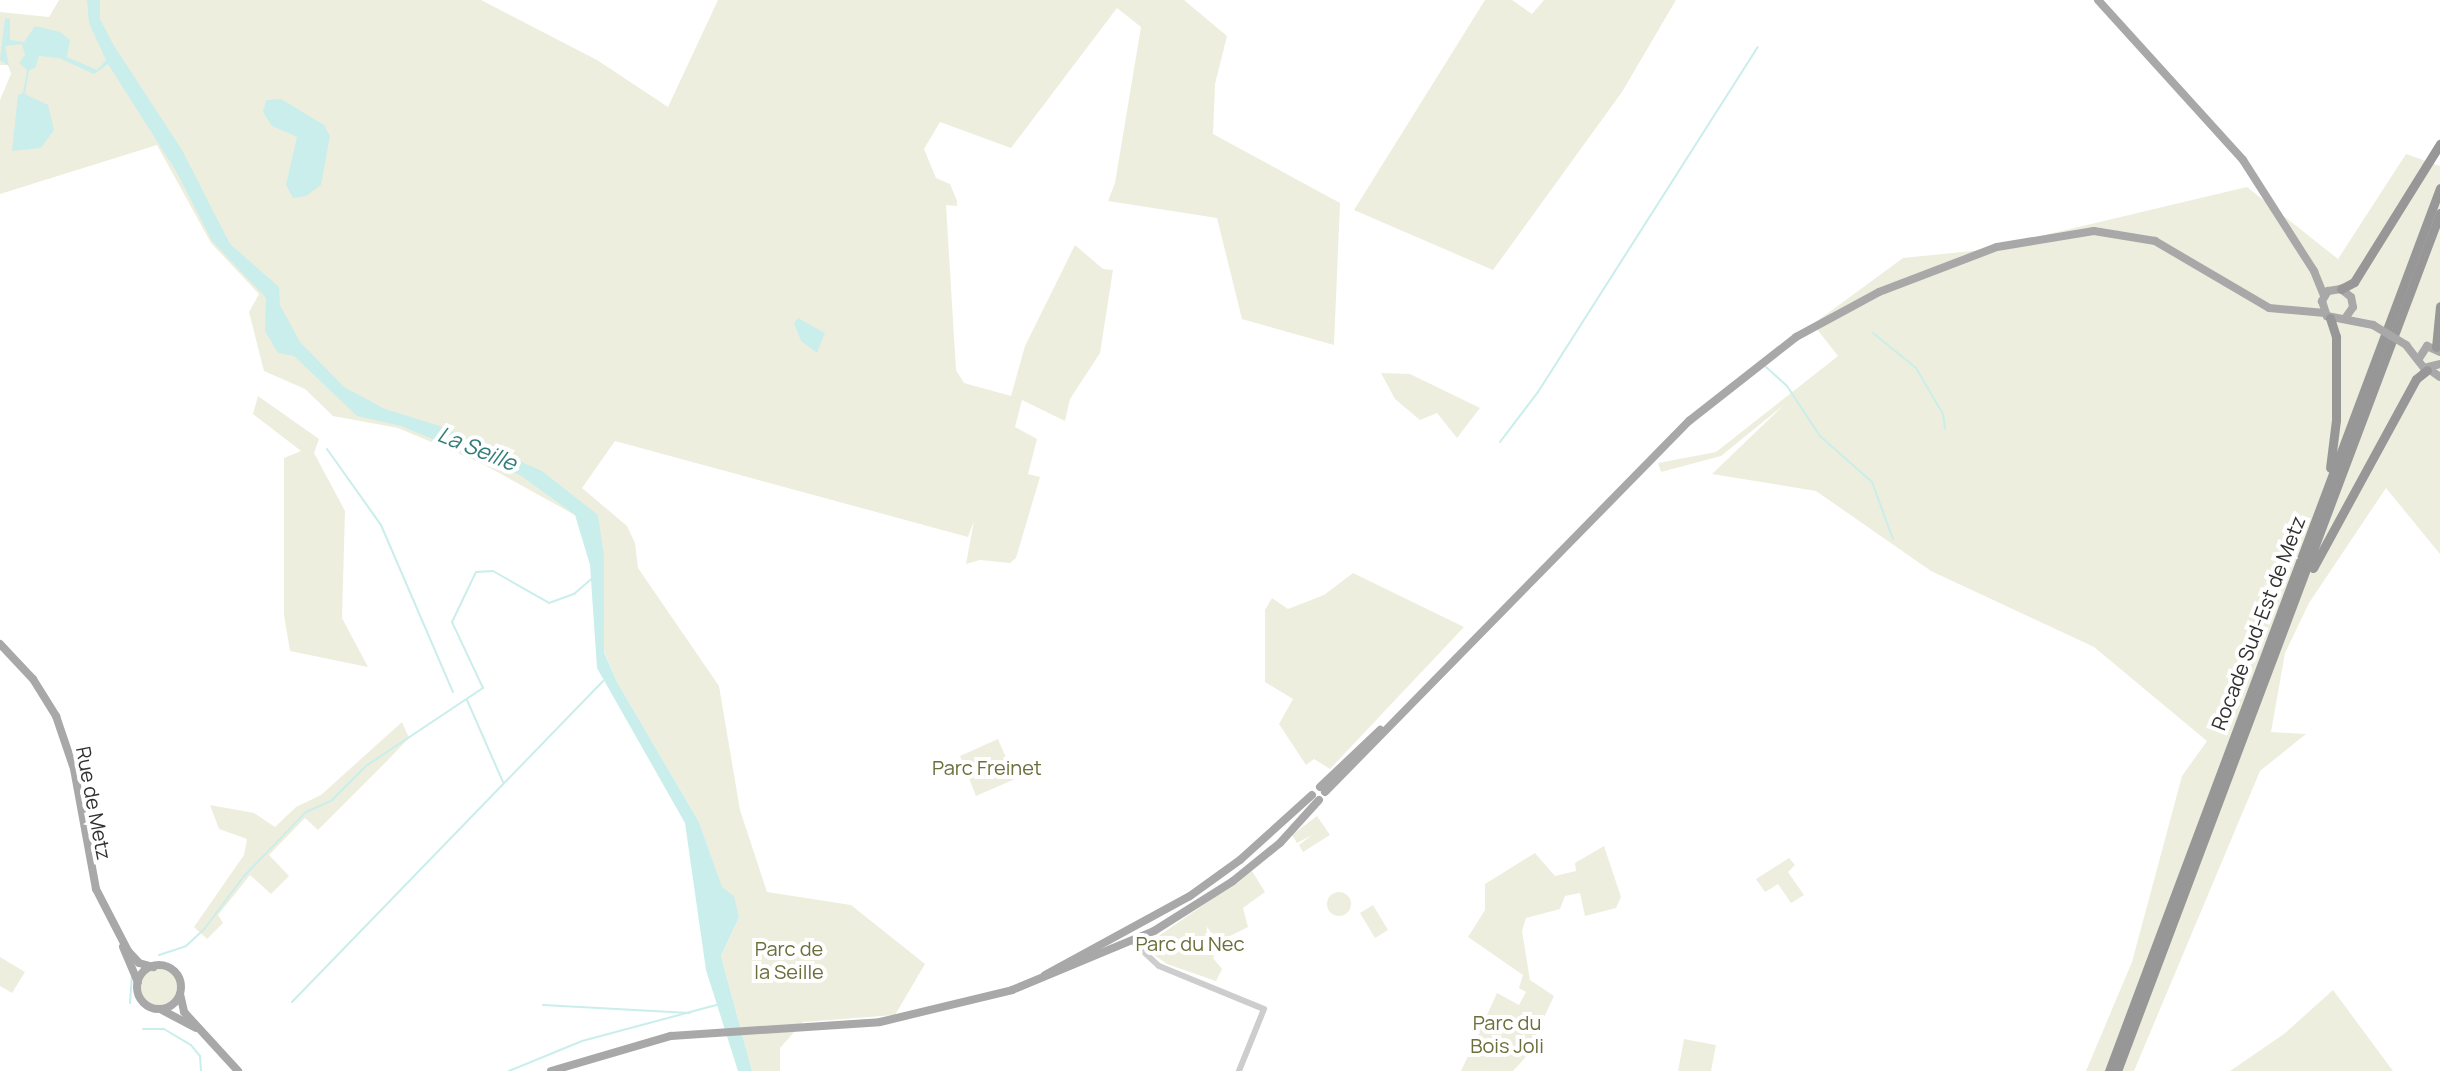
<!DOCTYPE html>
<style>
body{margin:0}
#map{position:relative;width:2440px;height:1071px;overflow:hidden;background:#fff;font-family:Manrope,sans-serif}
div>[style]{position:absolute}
.green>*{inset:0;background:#eeeede}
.round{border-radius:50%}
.water>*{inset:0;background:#caeeeb}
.stream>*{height:2px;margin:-1px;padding:0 1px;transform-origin:1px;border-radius:1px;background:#caeeeb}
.minor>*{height:6px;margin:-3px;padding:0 3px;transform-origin:3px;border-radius:3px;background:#cdcdcd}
.major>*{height:8px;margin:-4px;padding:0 4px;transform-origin:4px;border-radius:4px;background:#a8a8a8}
.major>.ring{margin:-4px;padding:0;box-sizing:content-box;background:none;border:8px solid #a8a8a8;border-radius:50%}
.highway>*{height:9px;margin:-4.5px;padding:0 4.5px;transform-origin:4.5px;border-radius:4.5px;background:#979797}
.major-bridge>*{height:8px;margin:-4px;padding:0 4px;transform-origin:4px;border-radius:4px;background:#a8a8a8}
span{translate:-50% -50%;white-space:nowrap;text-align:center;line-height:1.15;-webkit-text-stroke:8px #fff;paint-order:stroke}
.street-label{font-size:20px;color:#303030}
.park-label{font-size:20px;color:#6b6f3b}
.water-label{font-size:22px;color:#327c77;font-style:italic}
</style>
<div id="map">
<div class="green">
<div style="clip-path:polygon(59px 0,481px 0,597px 60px,668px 107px,718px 0,1184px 0,1227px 36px,1215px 84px,1213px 134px,1340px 203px,1334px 345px,1242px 319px,1217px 218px,1108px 201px,1115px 183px,1141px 27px,1117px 8px,1011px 148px,940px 122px,924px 149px,936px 178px,950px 184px,957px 201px,957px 206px,946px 205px,956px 370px,964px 383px,1011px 396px,1025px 346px,1075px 245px,1103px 269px,1113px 270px,1100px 353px,1070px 399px,1065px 421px,1022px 400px,1015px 427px,1037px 439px,1028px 474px,1040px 477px,1016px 558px,1010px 563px,980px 560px,966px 564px,974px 521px,968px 537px,615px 441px,582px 488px,627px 526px,635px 543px,638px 568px,719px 686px,740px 810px,767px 892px,851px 905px,925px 964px,895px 1015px,803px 1022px,780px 1048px,780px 1071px,752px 1071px,721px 956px,739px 917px,722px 888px,699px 822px,617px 682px,604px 651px,600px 529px,481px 463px,398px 428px,333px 416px,305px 389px,264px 371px,249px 312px,259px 294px,211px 243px,157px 145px,0 194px,0 100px,11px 74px,8px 65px,0 65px,0 12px,49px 17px)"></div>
<div style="clip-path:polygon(1485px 0,1512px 0,1532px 14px,1544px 0,1676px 0,1622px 92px,1493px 270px,1354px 210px)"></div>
<div style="clip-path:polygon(2406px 154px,2440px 166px,2440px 554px,2386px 488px,2309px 603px,2285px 653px,2271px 732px,2306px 734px,2260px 771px,2134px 1071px,2086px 1071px,2132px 962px,2182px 776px,2207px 741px,2094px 647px,1931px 571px,1816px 491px,1712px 474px,1785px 404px,1721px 456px,1661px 472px,1658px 463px,1716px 452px,1838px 356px,1813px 324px,1903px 258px,1982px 250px,2247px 187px,2338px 259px)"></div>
<div style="clip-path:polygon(1381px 373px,1410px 374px,1480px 408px,1457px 438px,1437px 413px,1420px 420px,1395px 399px)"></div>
<div style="clip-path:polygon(258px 396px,319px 439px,314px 453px,345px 511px,342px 618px,368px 667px,290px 651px,284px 615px,284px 458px,301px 451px,253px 414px)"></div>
<div style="clip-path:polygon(1353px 573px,1464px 627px,1330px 769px,1314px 759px,1306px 765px,1279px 724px,1293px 699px,1265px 682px,1265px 610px,1272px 598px,1288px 609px,1324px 595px)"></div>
<div style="clip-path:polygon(402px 722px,409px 738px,386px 762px,318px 830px,305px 818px,269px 855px,289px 876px,271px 894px,250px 875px,218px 915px,223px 923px,207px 939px,194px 927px,244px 855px,247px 839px,219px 829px,210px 805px,254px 813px,275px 827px,296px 807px,321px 795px)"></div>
<div style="clip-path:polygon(998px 739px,1015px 779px,976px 796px,960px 756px)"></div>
<div style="clip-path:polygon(1317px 816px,1330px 835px,1303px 852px,1299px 845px,1312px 835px,1297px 843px,1292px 835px)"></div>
<div style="clip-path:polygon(1604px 846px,1621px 897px,1616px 908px,1585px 916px,1580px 893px,1565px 896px,1560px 909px,1526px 918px,1522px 931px,1530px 980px,1554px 996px,1525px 1058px,1513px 1071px,1461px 1071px,1497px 993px,1519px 1005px,1526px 992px,1519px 988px,1523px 975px,1468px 937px,1485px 910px,1485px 884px,1535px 853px,1555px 876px,1576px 871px,1575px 863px)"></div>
<div style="clip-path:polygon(1789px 858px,1795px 865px,1788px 872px,1804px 895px,1791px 903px,1778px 884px,1765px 892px,1756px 879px)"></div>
<div style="clip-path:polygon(1252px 871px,1265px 892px,1243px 908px,1248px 927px,1222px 940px,1213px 958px,1222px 969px,1216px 981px,1167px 964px,1143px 947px)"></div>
<div class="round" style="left:1327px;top:892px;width:24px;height:24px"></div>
<div style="clip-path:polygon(1373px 905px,1388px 930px,1375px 938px,1360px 913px)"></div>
<div style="clip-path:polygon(0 957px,25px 972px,12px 993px,0 986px)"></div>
<div class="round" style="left:141px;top:969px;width:36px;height:36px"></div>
<div style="clip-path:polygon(2333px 990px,2393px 1071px,2230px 1071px,2284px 1034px)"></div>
<div style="clip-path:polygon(1684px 1039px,1716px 1045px,1711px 1071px,1678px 1071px)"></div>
</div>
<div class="water">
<div style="clip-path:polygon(87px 0,100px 0,100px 19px,113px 44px,182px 150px,230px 244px,279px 287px,280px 305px,300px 342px,344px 387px,385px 409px,443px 427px,542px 471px,598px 515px,604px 556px,604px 652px,617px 682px,699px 822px,722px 887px,734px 896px,739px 917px,721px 956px,752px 1071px,738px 1071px,706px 970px,685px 823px,597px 668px,590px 565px,575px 515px,520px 475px,401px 426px,357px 416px,294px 356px,278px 353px,265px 331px,266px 298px,212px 241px,176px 171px,108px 64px,94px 74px,59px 58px,39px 56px,35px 68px,29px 70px,25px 94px,48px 105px,54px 130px,41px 148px,12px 151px,18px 95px,23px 93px,27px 70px,19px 63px,25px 55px,22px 44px,5px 46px,9px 66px,0 60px,5px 18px,10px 19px,10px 40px,24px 42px,35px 26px,60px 32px,70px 40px,67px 57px,97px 70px,106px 60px,89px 23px)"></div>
<div style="clip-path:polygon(281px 99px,324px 125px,330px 136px,321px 185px,306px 196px,293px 198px,286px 185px,297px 137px,272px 126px,263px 112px,266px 100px)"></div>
<div style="clip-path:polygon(798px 318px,825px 333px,817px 353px,801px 341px,794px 323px)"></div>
</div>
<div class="stream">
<div style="left:1873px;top:333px;width:55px;rotate:39.1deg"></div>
<div style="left:1916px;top:368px;width:53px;rotate:59.6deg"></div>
<div style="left:1943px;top:414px;width:15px;rotate:82deg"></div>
<div style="left:1766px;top:367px;width:28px;rotate:42deg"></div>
<div style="left:1787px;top:386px;width:60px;rotate:56.6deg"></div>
<div style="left:1820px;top:436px;width:69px;rotate:41.5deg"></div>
<div style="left:1872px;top:482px;width:61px;rotate:69.8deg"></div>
<div style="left:1500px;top:442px;width:63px;rotate:-52.8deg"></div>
<div style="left:1538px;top:392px;width:409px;rotate:-57.5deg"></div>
<div style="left:327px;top:449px;width:93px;rotate:54.6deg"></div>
<div style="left:381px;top:525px;width:182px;rotate:66.7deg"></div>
<div style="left:467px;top:700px;width:90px;rotate:66.3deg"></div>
<div style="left:159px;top:955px;width:28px;rotate:-18deg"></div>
<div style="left:186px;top:946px;width:26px;rotate:-43deg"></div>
<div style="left:205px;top:928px;width:65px;rotate:-53.1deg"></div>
<div style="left:244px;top:876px;width:89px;rotate:-45.9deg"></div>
<div style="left:306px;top:812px;width:27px;rotate:-24deg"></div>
<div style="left:331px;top:801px;width:49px;rotate:-45deg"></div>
<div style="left:366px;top:766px;width:141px;rotate:-33.7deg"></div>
<div style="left:483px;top:688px;width:73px;rotate:-115.2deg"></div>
<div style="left:452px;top:622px;width:55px;rotate:-64.4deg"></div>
<div style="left:476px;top:572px;width:17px;rotate:-3deg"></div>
<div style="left:493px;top:571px;width:64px;rotate:29.7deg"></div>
<div style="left:549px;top:603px;width:27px;rotate:-20deg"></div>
<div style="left:574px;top:594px;width:23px;rotate:-41deg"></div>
<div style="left:292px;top:1002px;width:447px;rotate:-45.9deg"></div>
<div style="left:130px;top:1003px;width:27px;rotate:-86deg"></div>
<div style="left:543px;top:1005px;width:147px;rotate:3.1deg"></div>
<div style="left:143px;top:1029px;width:21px"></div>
<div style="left:164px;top:1029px;width:31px;rotate:31deg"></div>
<div style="left:191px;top:1045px;width:14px;rotate:51deg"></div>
<div style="left:200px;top:1056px;width:15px;rotate:86deg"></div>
<div style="left:509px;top:1071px;width:79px;rotate:-22.3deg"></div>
<div style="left:582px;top:1041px;width:139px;rotate:-15deg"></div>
</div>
<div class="minor">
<div style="left:1131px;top:940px;width:38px;rotate:43deg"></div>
<div style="left:1159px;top:966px;width:113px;rotate:22.3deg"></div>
<div style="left:1264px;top:1009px;width:67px;rotate:112deg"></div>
</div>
<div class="major">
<div style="left:2098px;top:0;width:216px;rotate:47.8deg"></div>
<div style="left:2243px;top:160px;width:132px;rotate:57.4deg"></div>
<div style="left:2314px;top:271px;width:27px;rotate:68deg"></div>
<div style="left:2346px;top:317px;width:12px;rotate:-55deg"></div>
<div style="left:2353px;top:307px;width:10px;rotate:-101deg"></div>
<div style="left:2351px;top:297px;width:13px;rotate:-141deg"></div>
<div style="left:2341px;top:289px;width:13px;rotate:171deg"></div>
<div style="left:2328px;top:291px;width:12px;rotate:121deg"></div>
<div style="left:2322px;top:301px;width:16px;rotate:72deg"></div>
<div style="left:2327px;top:316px;width:47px;rotate:11.1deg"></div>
<div style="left:2406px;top:345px;width:29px;rotate:52deg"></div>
<div style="left:2424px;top:368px;width:16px;rotate:-14deg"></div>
<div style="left:2418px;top:360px;width:17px;rotate:-57deg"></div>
<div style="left:2427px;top:346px;width:14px;rotate:25deg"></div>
<div style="left:2430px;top:370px;width:12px;rotate:35deg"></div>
<div style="left:0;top:644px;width:48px;rotate:46.7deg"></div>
<div style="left:33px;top:679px;width:44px;rotate:58.1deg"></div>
<div style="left:56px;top:716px;width:56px;rotate:71.2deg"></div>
<div style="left:74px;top:769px;width:122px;rotate:79.6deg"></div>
<div style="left:96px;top:889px;width:70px;rotate:62.7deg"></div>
<div style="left:128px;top:951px;width:16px;rotate:47deg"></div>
<div style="left:139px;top:963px;width:15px;rotate:16deg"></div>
<div style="left:1320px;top:787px;width:83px;rotate:-43.5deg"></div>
<div style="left:1325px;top:792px;width:520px;rotate:-45.55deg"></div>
<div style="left:1689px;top:421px;width:136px;rotate:-38.1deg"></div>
<div style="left:1796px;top:337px;width:94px;rotate:-28.5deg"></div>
<div style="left:1879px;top:292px;width:126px;rotate:-20.9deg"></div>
<div style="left:1997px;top:247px;width:98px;rotate:-9.4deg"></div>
<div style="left:2094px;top:231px;width:62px;rotate:9.3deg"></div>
<div style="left:2155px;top:241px;width:132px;rotate:30.4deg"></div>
<div style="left:2269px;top:308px;width:56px;rotate:5.1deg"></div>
<div style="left:123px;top:947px;width:38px;rotate:67deg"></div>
<div class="ring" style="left:137px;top:965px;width:36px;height:36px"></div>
<div style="left:1045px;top:975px;width:165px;rotate:-28.6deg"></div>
<div style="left:1190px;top:896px;width:62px;rotate:-35.8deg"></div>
<div style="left:1240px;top:860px;width:97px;rotate:-42.1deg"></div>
<div style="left:180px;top:994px;width:18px;rotate:77deg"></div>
<div style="left:184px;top:1012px;width:80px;rotate:47.5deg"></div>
<div style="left:162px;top:1010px;width:38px;rotate:28deg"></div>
<div style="left:551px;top:1071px;width:125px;rotate:-16.3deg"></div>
<div style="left:671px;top:1036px;width:209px;rotate:-3.8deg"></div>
<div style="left:880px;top:1022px;width:136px;rotate:-13.6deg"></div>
<div style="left:1012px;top:990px;width:154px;rotate:-22.6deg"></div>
<div style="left:1154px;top:931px;width:93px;rotate:-32.3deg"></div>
<div style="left:1233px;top:881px;width:60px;rotate:-39deg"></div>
<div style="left:1280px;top:843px;width:58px;rotate:-47.8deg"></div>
</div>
<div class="highway">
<div style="left:2341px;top:289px;width:15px;rotate:-28deg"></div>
<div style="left:2354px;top:282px;width:163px;rotate:-58.1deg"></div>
<div style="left:2330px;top:318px;width:20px;rotate:72deg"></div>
<div style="left:2336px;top:337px;width:83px;rotate:90deg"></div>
<div style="left:2336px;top:420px;width:48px;rotate:97.1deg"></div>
<div style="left:2436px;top:347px;width:41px;rotate:-84.4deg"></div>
<div style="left:2313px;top:568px;width:215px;rotate:-61.4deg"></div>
<div style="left:2416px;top:379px;width:14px;rotate:-39deg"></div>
<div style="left:2109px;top:1071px;width:943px;rotate:-69.45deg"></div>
<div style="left:2117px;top:1071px;width:917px;rotate:-69.37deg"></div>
</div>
<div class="major-bridge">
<div style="left:2373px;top:325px;width:39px;rotate:31deg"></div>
</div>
<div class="street-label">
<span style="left:2258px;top:623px;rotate:-69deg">Rocade Sud-Est de Metz</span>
<span style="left:94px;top:803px;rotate:79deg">Rue de Metz</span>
</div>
<div class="park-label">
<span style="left:987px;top:767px">Parc Freinet</span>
<span style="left:1190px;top:943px">Parc du Nec</span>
<span style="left:789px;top:960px">Parc de<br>la Seille</span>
<span style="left:1507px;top:1034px">Parc du<br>Bois Joli</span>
</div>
<div class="water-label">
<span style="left:477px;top:449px;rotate:22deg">La Seille</span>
</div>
</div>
